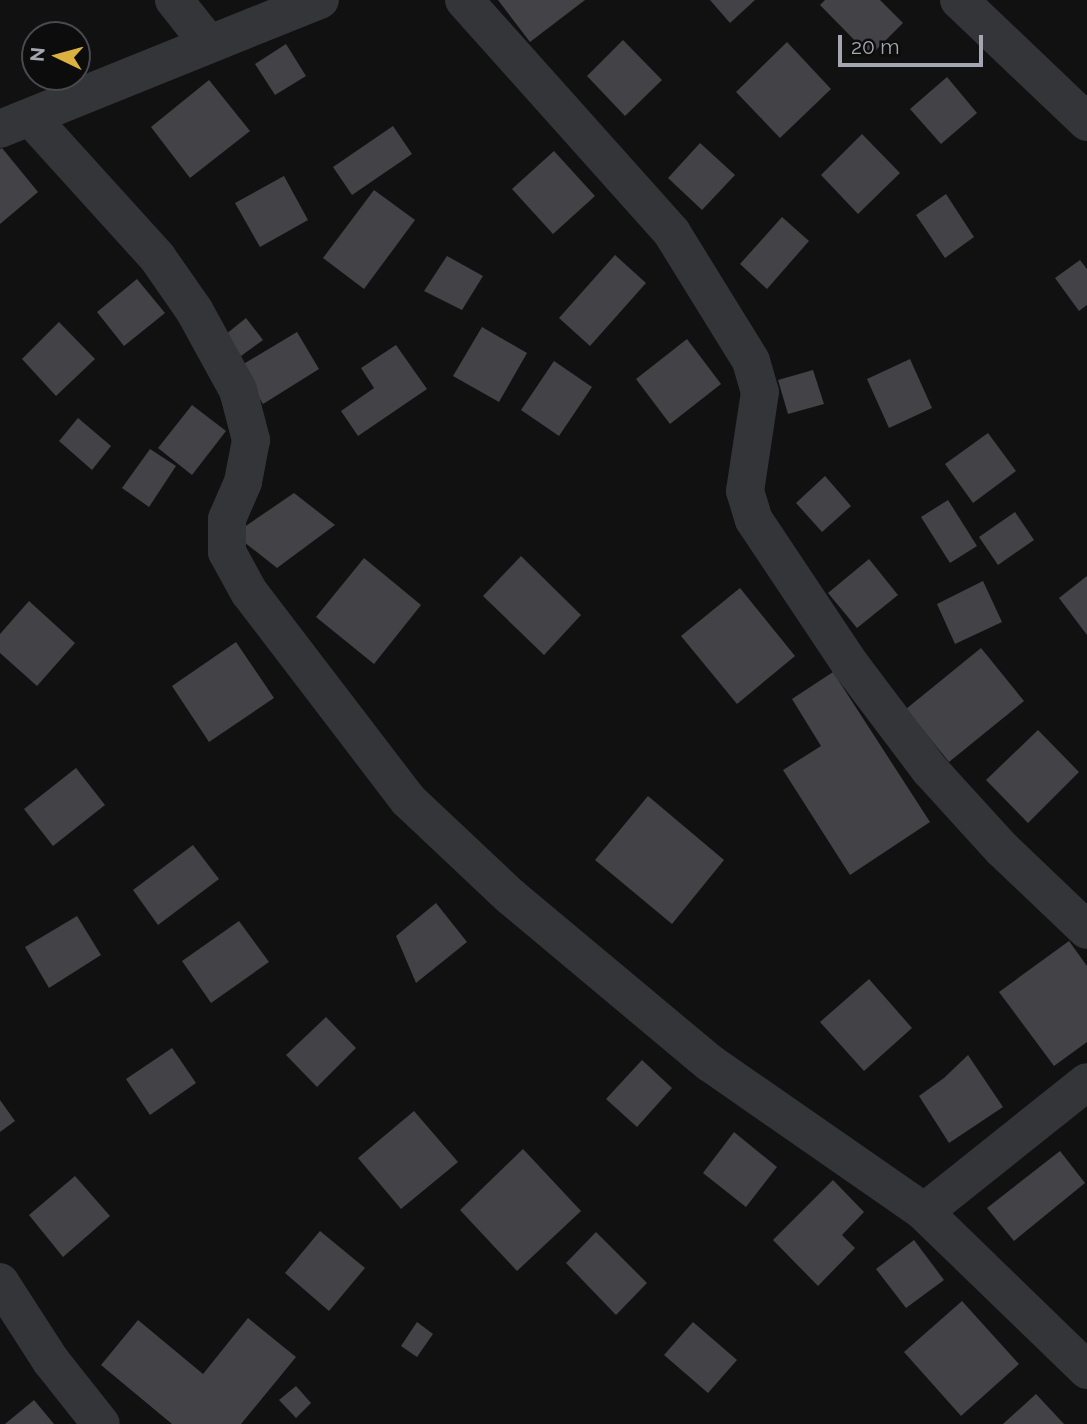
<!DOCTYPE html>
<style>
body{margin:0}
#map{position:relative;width:1087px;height:1424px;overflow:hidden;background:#111112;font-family:Raleway,sans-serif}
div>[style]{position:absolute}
.building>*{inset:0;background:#434347}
.minor>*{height:38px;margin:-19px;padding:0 19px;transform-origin:19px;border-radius:19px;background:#343539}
span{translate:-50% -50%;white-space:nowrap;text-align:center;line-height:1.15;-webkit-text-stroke:5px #0c0c0d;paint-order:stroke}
.north{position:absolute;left:21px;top:21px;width:70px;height:70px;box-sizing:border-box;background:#0c0c0d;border:2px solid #494a4f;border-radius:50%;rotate:275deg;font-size:19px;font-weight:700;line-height:28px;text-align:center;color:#a4a7b1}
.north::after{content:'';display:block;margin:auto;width:24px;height:32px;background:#dbb240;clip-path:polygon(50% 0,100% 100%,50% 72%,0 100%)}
.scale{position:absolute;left:838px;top:35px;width:145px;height:32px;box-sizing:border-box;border:4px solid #a4a7b1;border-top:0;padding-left:9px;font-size:21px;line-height:24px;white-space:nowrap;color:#a4a7b1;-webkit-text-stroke:5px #0c0c0d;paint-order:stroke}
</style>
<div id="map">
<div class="building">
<div style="clip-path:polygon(498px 0,585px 0,530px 42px)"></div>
<div style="clip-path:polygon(710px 0,755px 0,730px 23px)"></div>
<div style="clip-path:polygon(825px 0,880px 0,903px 23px,870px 56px,820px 5px)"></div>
<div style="clip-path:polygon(623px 40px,662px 80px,625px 116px,587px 76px)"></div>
<div style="clip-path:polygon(787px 42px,831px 89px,780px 138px,736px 92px)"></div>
<div style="clip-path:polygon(286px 44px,306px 76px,275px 95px,255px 64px)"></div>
<div style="clip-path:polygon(947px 77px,977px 113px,941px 144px,910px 109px)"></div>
<div style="clip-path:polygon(209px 80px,250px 131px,190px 178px,151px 127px)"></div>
<div style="clip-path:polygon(393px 126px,412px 154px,352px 195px,333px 167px)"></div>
<div style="clip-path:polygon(862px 134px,900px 173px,858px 214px,821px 175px)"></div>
<div style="clip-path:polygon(700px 143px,735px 175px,702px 210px,668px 178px)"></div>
<div style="clip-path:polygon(2px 148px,38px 192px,0 224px,0 149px)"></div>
<div style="clip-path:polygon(554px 151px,595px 196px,553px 234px,512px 189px)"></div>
<div style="clip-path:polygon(284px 176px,308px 220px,260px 247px,235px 203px)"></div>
<div style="clip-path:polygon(374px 190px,415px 220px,364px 289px,323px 258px)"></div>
<div style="clip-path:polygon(946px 194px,974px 237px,945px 258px,916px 215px)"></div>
<div style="clip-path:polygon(782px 217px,809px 241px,767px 289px,740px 264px)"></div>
<div style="clip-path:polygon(615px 255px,646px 283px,590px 346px,559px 318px)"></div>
<div style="clip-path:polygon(447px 256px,483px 276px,462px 310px,424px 291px)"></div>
<div style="clip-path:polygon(1080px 260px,1087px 269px,1087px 305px,1079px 311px,1055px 278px)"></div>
<div style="clip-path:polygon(137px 279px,165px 313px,124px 346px,97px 312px)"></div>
<div style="clip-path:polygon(246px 318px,263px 340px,241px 356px,225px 335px)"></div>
<div style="clip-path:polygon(59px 322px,95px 359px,56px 396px,22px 359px)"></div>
<div style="clip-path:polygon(482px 327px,527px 353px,499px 402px,453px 376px)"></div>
<div style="clip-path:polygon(297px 332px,319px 369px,263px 404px,240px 366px)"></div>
<div style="clip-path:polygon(687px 339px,721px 384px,670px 424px,636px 379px)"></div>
<div style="clip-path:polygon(396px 345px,427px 389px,358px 436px,341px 411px,374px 388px,361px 368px)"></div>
<div style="clip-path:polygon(910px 359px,932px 408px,889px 428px,867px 379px)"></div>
<div style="clip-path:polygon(554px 361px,592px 387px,559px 436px,521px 410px)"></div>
<div style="clip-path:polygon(813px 370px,824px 404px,788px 414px,778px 380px)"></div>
<div style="clip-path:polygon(192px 405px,226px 431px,192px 475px,158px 448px)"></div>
<div style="clip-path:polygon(78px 418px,111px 446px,92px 470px,59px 441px)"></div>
<div style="clip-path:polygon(988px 433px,1016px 471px,973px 503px,945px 464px)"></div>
<div style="clip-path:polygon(150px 449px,176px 466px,149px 507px,122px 488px)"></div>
<div style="clip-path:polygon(825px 476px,851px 506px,822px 532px,796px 503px)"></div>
<div style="clip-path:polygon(294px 493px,335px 525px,277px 568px,234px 534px)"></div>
<div style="clip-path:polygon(948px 500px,977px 546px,950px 563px,921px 517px)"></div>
<div style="clip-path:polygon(1015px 512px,1034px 540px,998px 565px,979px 537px)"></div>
<div style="clip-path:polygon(521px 556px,581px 615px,544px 655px,483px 596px)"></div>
<div style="clip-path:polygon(364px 558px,421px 605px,374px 664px,316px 617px)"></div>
<div style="clip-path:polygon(869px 559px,898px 595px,857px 628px,828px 593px)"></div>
<div style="clip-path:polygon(1087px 576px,1087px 635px,1059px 598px)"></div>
<div style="clip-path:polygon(983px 581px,1002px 622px,955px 644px,937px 604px)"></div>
<div style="clip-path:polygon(740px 588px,795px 656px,737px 704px,681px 636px)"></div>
<div style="clip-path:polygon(29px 601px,75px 643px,37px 686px,0 653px,0 634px)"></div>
<div style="clip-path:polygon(236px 642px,274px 698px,209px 742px,172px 686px)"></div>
<div style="clip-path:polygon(981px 648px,1024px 701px,949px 762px,906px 709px)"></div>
<div style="clip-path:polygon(833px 672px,930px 822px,850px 875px,783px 770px,821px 746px,792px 699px)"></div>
<div style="clip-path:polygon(1038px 730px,1079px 772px,1028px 823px,986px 780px)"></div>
<div style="clip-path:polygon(76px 768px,105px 805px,53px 846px,24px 809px)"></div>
<div style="clip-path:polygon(648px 796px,724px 860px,672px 924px,595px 860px)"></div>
<div style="clip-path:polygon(193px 845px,219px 879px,158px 925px,133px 890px)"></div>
<div style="clip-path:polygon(436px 903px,467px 942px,416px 983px,396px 936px)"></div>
<div style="clip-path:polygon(77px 916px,101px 955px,49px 988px,25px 947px)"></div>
<div style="clip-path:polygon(239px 921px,269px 962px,211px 1003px,182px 961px)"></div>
<div style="clip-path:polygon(1069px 941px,1087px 966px,1087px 1042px,1054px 1066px,999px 992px)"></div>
<div style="clip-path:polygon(869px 979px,912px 1028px,864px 1071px,820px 1022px)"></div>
<div style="clip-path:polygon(326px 1017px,356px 1048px,317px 1087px,286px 1055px)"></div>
<div style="clip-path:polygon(172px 1048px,196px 1083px,150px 1115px,126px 1079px)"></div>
<div style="clip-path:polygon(968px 1055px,1003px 1107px,949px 1143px,919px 1096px,944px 1078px)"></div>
<div style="clip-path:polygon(642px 1060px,672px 1088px,637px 1127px,606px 1099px)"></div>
<div style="clip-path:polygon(0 1100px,15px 1121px,0 1132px)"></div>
<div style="clip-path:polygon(414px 1111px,458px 1162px,401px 1209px,358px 1158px)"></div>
<div style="clip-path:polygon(734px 1132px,777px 1167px,746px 1207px,703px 1173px)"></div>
<div style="clip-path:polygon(523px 1149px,581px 1211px,517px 1271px,460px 1210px)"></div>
<div style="clip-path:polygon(1060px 1151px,1085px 1183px,1014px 1241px,987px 1208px)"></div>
<div style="clip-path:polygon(75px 1176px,110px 1216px,63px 1257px,29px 1215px)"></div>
<div style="clip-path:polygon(833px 1180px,864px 1212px,842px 1235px,855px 1248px,818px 1286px,773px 1240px)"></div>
<div style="clip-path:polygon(320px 1231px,365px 1268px,329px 1311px,285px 1273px)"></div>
<div style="clip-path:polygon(596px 1232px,647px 1283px,616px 1315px,566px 1263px)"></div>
<div style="clip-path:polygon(914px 1240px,944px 1280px,906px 1308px,876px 1269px)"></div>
<div style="clip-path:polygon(962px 1301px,1019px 1364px,961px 1416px,904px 1352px)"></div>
<div style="clip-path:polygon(248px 1318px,296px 1357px,241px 1424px,172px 1424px,101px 1365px,138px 1320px,203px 1374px)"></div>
<div style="clip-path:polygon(417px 1322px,433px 1334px,417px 1357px,401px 1346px)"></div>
<div style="clip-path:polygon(693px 1322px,737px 1360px,708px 1393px,664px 1355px)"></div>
<div style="clip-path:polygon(296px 1386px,311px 1403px,296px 1418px,279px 1400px)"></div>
<div style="clip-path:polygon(1036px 1394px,1064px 1424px,1003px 1424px)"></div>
<div style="clip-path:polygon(34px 1400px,54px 1424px,5px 1424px)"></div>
</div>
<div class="minor">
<div style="left:174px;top:0;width:56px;rotate:51.5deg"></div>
<div style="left:464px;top:0;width:312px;rotate:48.2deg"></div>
<div style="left:672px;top:233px;width:150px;rotate:58.3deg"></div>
<div style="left:751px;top:361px;width:32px;rotate:74deg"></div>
<div style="left:760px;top:392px;width:100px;rotate:98.6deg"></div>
<div style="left:745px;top:491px;width:30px;rotate:73deg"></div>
<div style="left:754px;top:520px;width:173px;rotate:56.3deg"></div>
<div style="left:850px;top:664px;width:133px;rotate:53deg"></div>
<div style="left:930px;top:770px;width:107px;rotate:47.7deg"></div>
<div style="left:1002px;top:849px;width:117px;rotate:43.6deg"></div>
<div style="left:959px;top:0;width:177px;rotate:43.6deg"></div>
<div style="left:31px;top:118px;width:188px;rotate:47.8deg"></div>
<div style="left:157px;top:257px;width:65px;rotate:55.1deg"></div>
<div style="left:194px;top:310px;width:91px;rotate:61.2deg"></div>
<div style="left:238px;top:390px;width:52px;rotate:75.4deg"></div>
<div style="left:251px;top:440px;width:43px;rotate:100.8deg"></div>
<div style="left:243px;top:482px;width:40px;rotate:113.4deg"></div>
<div style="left:227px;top:519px;width:33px;rotate:90deg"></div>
<div style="left:227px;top:552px;width:46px;rotate:61.2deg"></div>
<div style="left:249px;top:592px;width:262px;rotate:52.6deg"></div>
<div style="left:408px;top:800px;width:140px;rotate:43.3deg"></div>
<div style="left:510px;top:896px;width:261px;rotate:39.9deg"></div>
<div style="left:710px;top:1063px;width:261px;rotate:34.8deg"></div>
<div style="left:924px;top:1212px;width:227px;rotate:44.1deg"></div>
<div style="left:0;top:129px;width:345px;rotate:-22deg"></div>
<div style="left:924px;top:1212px;width:208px;rotate:-38.6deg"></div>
<div style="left:0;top:1282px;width:94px;rotate:57.2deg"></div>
<div style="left:51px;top:1361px;width:80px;rotate:51.6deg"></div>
</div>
<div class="north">N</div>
<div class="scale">20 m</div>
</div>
